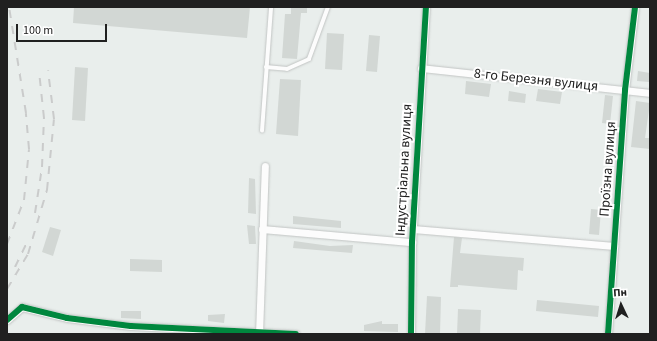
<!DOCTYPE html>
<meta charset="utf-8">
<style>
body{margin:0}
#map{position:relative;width:657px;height:341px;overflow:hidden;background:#e9eeec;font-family:"Source Sans 3",sans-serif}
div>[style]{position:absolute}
.building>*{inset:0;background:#d2d7d4}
.roads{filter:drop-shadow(0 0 1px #c1c4c3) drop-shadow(0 0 1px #c1c4c3)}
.service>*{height:3.5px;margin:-1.75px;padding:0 1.75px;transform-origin:1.75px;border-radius:1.75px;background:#fcfcfc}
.minor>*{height:7px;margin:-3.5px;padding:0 3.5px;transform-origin:3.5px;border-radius:3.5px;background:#fcfcfc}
.rail>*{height:2px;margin-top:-1px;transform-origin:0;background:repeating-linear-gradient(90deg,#cacbcb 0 8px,transparent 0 16px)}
.cycleway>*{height:6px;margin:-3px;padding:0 3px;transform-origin:3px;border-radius:3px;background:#00873e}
span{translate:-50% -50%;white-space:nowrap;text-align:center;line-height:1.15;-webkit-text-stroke:4px #fff;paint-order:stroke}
.street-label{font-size:14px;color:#202020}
.frame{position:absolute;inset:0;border:8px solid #202020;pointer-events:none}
.north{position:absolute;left:601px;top:285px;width:40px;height:40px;-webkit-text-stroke:3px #fff;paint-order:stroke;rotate:356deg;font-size:11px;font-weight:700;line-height:16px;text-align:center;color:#202020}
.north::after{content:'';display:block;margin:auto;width:14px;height:18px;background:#202020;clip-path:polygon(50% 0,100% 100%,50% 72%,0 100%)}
.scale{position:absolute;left:16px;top:24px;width:91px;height:18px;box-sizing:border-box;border:2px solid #202020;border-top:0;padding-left:5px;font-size:12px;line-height:14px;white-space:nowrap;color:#202020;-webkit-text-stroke:3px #fff;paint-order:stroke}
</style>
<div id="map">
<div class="building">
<div style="clip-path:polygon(74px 7px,250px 7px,247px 38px,73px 23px)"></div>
<div style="clip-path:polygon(291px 7px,307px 7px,307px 13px,301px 13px,297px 59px,282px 58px,285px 14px,291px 14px)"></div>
<div style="clip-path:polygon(327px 33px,344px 34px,342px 70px,325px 69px)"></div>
<div style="clip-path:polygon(369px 35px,380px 36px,377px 72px,366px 71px)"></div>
<div style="clip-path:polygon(75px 67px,88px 68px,85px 121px,72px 120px)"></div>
<div style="clip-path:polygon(638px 71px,650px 73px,649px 82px,637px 81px)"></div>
<div style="clip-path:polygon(280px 79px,301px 80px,298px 136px,276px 134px)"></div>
<div style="clip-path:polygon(466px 81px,491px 84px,489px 97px,465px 94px)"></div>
<div style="clip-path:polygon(538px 89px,562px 92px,560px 104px,536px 101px)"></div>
<div style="clip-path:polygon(509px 91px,526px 94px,525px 103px,508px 101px)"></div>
<div style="clip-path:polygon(605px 95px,613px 96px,610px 124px,602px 123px)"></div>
<div style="clip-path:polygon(636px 101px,650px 103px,645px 138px,650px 138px,650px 149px,631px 147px)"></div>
<div style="clip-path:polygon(249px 178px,255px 179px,256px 214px,248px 213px)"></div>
<div style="clip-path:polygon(591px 209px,601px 210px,599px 235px,589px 234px)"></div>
<div style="clip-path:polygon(293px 216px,341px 221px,341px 228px,293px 224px)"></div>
<div style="clip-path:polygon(247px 225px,255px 226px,256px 244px,249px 244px)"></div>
<div style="clip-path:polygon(50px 227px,61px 230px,53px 256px,42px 252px)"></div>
<div style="clip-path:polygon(454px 237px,462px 238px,460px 253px,524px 258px,523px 271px,518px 270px,517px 290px,458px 285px,458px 287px,450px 287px)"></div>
<div style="clip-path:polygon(294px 241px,330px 246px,353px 245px,352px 253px,293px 248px)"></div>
<div style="clip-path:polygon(130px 259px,162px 260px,162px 272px,130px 271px)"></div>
<div style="clip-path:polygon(427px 296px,441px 297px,440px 334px,425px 334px)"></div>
<div style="clip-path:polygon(537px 300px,599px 306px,598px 317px,536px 311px)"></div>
<div style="clip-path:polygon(458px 309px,481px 310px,480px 334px,457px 334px)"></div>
<div style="clip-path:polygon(121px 311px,141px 311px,141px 319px,121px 318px)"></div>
<div style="clip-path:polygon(225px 314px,224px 323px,208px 321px,208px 315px)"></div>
<div style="clip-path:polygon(382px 321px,382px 324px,398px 324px,398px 332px,364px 331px,364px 325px)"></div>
</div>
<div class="roads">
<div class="service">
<div style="left:266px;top:67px;width:21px;rotate:5deg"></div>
<div style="left:287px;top:69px;width:24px;rotate:-24deg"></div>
<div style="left:309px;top:59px;width:55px;rotate:-69.9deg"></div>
<div style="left:262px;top:131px;width:124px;rotate:-85.8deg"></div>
</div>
<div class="minor">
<div style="left:421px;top:68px;width:230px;rotate:6.2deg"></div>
<div style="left:262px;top:229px;width:151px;rotate:5deg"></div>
<div style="left:413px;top:229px;width:202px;rotate:4.8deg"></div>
<div style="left:7px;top:320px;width:20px;rotate:-41deg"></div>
<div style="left:22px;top:307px;width:46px;rotate:13.7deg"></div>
<div style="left:67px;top:318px;width:64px;rotate:7.1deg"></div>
<div style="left:131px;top:326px;width:165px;rotate:2.8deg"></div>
<div style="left:259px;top:334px;width:168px;rotate:-88deg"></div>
<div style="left:411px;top:334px;width:92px;rotate:-89.4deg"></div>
<div style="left:412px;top:242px;width:235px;rotate:-86.6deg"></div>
<div style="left:608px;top:334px;width:245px;rotate:-86deg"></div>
<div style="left:625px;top:90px;width:84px;rotate:-83.1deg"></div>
</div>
</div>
<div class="rail">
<div style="left:35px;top:213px;width:47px;rotate:-81.3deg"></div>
<div style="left:42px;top:167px;width:49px;rotate:-87.7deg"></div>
<div style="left:44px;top:118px;width:47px;rotate:-96.1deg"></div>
<div style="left:7px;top:244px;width:47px;rotate:-68.9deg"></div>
<div style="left:24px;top:200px;width:51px;rotate:-84.4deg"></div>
<div style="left:29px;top:149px;width:36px;rotate:-95deg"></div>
<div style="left:26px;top:113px;width:107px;rotate:-99.1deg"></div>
<div style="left:15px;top:267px;width:30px;rotate:-64deg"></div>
<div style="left:7px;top:289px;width:41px;rotate:-59deg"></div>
<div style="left:28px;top:254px;width:67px;rotate:-73.5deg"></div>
<div style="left:47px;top:190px;width:71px;rotate:-84.4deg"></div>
<div style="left:54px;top:119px;width:49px;rotate:-97deg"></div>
</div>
<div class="cycleway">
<div style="left:7px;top:320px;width:20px;rotate:-41deg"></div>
<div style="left:22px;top:307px;width:46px;rotate:13.7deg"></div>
<div style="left:67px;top:318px;width:64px;rotate:7.1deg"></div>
<div style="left:131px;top:326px;width:165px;rotate:2.8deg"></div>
<div style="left:411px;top:334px;width:92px;rotate:-89.4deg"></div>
<div style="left:412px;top:242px;width:235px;rotate:-86.6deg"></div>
<div style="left:608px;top:334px;width:245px;rotate:-86deg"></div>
<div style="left:625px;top:90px;width:84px;rotate:-83.1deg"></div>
</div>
<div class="street-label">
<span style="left:536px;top:80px;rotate:6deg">8-го Березня вулиця</span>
<span style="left:608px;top:169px;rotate:-86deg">Проїзна вулиця</span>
<span style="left:404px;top:170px;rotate:-87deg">Індустріальна вулиця</span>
</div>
<div class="frame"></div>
<div class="north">Пн</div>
<div class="scale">100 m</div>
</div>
